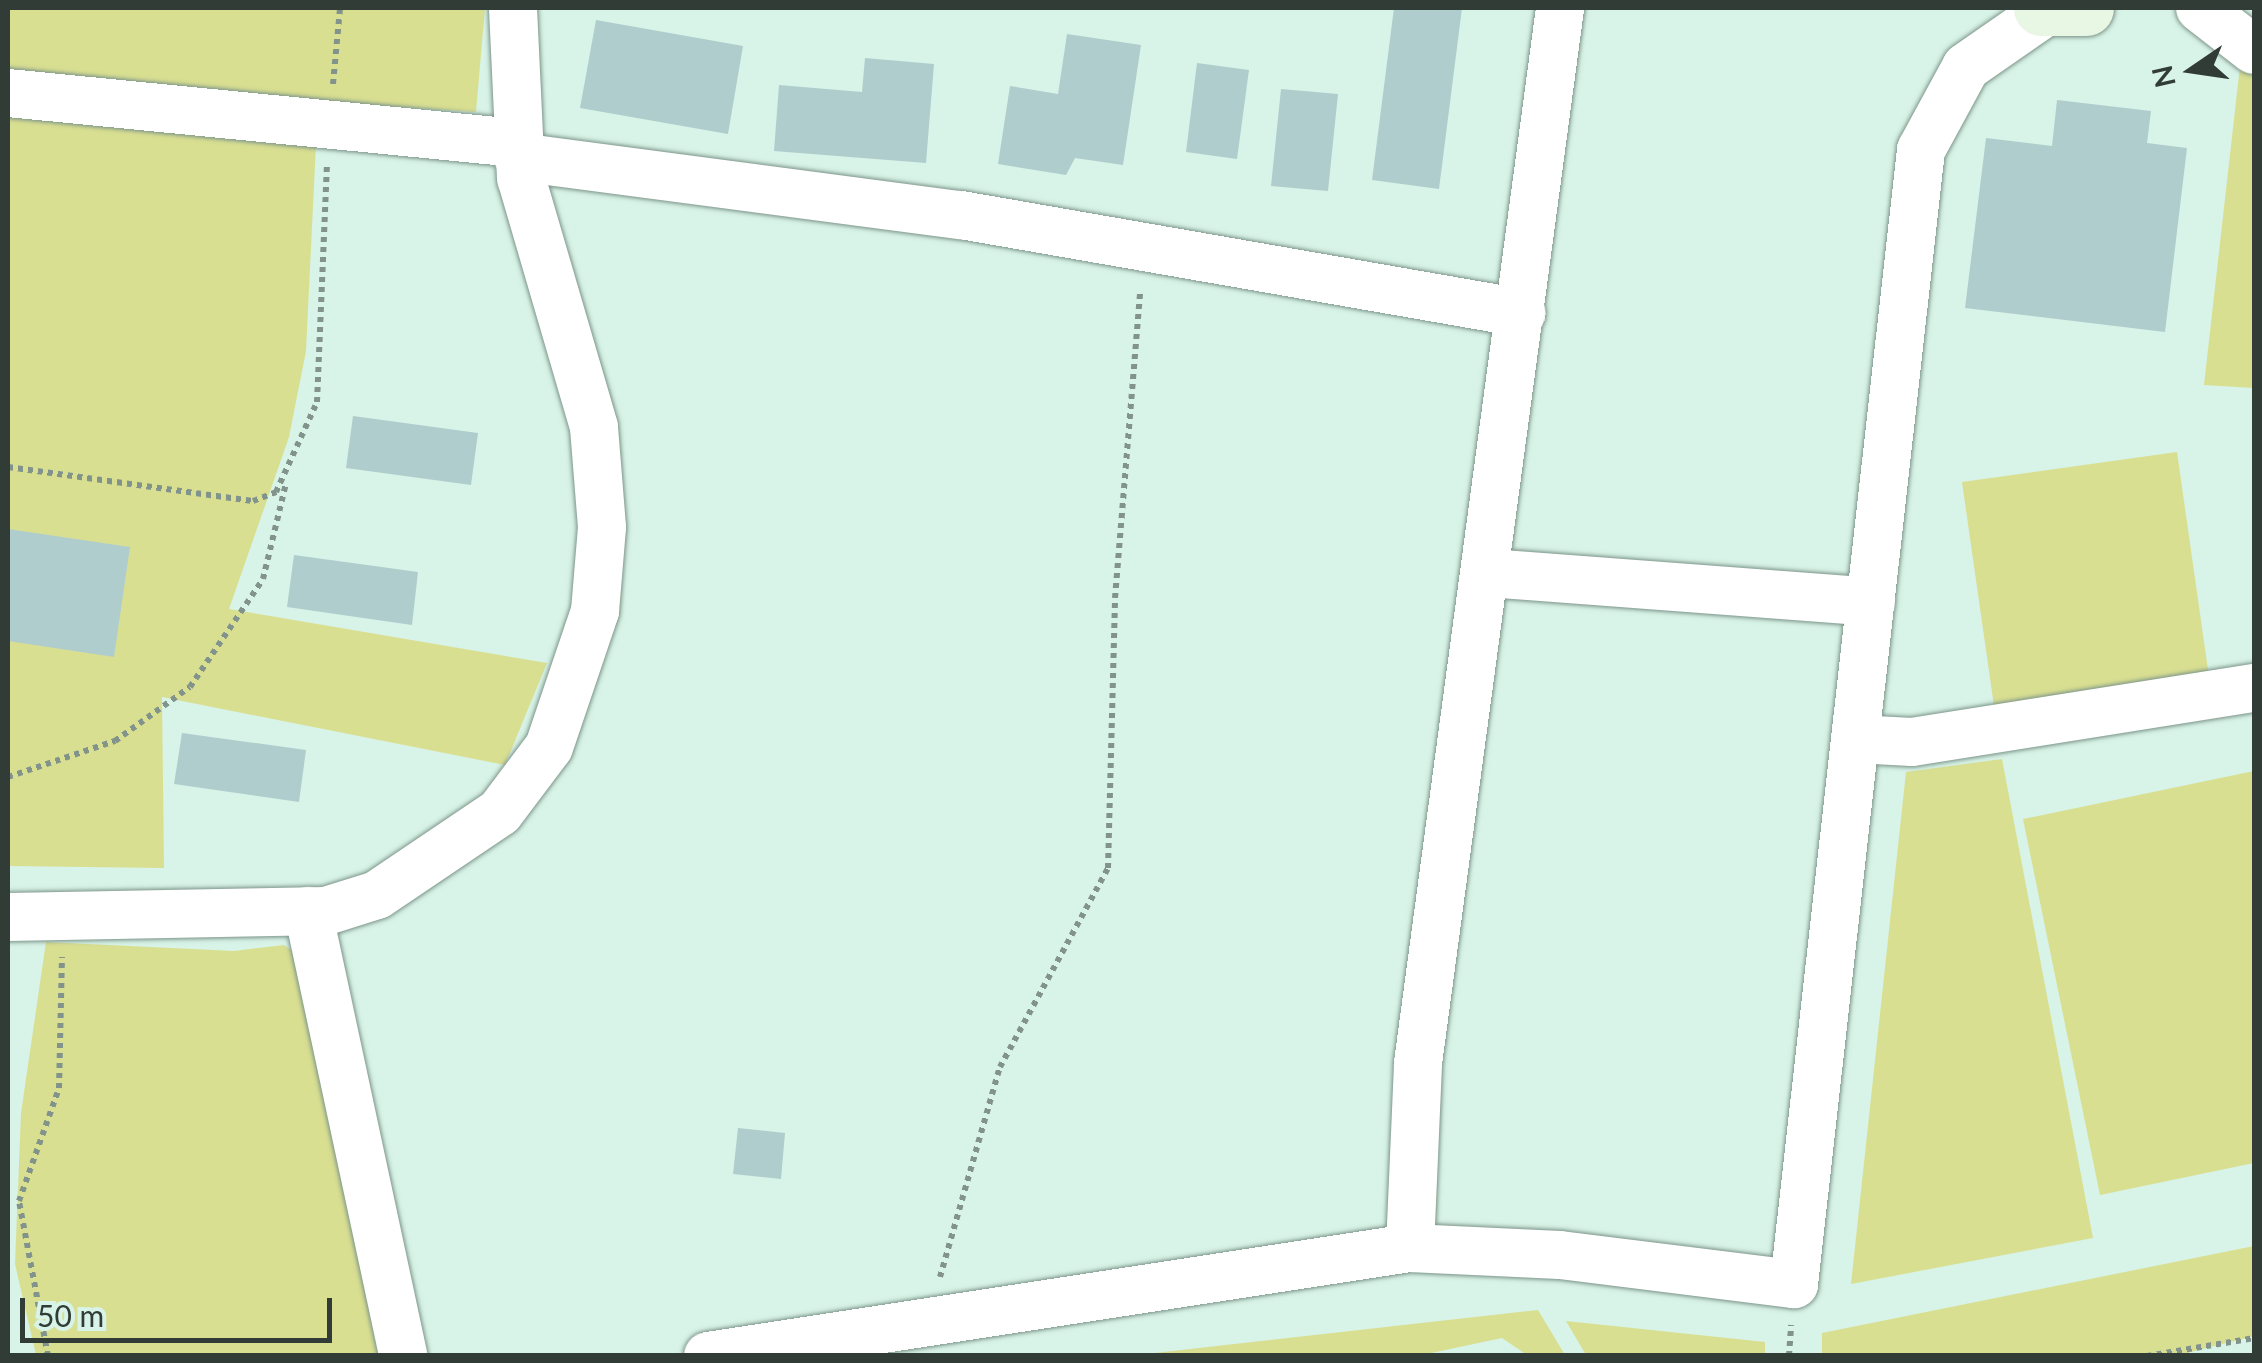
<!DOCTYPE html>
<style>
body{margin:0}
#map{position:relative;width:2262px;height:1363px;overflow:hidden;background:#d8f3e7;font-family:Lato,sans-serif}
div>[style]{position:absolute}
.green>*{inset:0;background:#d9df91}
.building>*{inset:0;background:#b0cdcd}
.path>*{height:6px;margin-top:-3px;transform-origin:0;background:repeating-linear-gradient(90deg,#81938b 0 5px,transparent 0 10px)}
.roads{filter:drop-shadow(0 0 2px #7d958a) drop-shadow(0 0 2px #7d958a)}
.street>*{height:48px;margin:-24px;padding:0 24px;transform-origin:24px;border-radius:24px;background:#fff}
.secondary>*{height:55px;margin:-27.5px;padding:0 27.5px;transform-origin:27.5px;border-radius:27.5px;background:#e8f6e4}
span{translate:-50% -50%;white-space:nowrap;text-align:center;line-height:1.15;-webkit-text-stroke:8px #d8f3e7;paint-order:stroke}
.frame{position:absolute;inset:0;border:10px solid #323c37;pointer-events:none}
.north{position:absolute;left:2142px;top:20px;width:100px;height:100px;-webkit-text-stroke:8px #d8f3e7;paint-order:stroke;rotate:257deg;font-size:28px;font-weight:700;line-height:40px;text-align:center;color:#323c37}
.north::after{content:'';display:block;margin:auto;width:35px;height:45px;background:#323c37;clip-path:polygon(50% 0,100% 100%,50% 72%,0 100%)}
.scale{position:absolute;left:20px;top:1298px;width:312px;height:45px;box-sizing:border-box;border:5px solid #323c37;border-top:0;padding-left:12px;font-size:30px;line-height:35px;white-space:nowrap;color:#323c37;-webkit-text-stroke:8px #d8f3e7;paint-order:stroke}
</style>
<div id="map">
<div class="green">
<div style="clip-path:polygon(8px 8px,485px 8px,476px 112px,318px 102px,306px 351px,289px 437px,229px 609px,547px 663px,505px 765px,162px 697px,164px 868px,8px 866px)"></div>
<div style="clip-path:polygon(2254px 59px,2254px 388px,2204px 385px,2240px 66px)"></div>
<div style="clip-path:polygon(2177px 452px,2209px 677px,1994px 706px,1962px 482px)"></div>
<div style="clip-path:polygon(2002px 759px,2093px 1238px,1851px 1284px,1906px 772px)"></div>
<div style="clip-path:polygon(2254px 771px,2254px 1163px,2100px 1195px,2023px 819px)"></div>
<div style="clip-path:polygon(46px 942px,234px 951px,284px 945px,297px 954px,378px 1355px,36px 1355px,15px 1264px,21px 1113px)"></div>
<div style="clip-path:polygon(2254px 1246px,2254px 1336px,2175px 1356px,1822px 1355px,1822px 1333px)"></div>
<div style="clip-path:polygon(1538px 1310px,1565px 1355px,1527px 1355px,1502px 1338px,1417px 1356px,1137px 1355px)"></div>
<div style="clip-path:polygon(1566px 1321px,1765px 1342px,1765px 1355px,1586px 1355px)"></div>
</div>
<div class="building">
<div style="clip-path:polygon(1394px 8px,1462px 8px,1439px 189px,1372px 180px)"></div>
<div style="clip-path:polygon(596px 20px,743px 46px,728px 134px,580px 108px)"></div>
<div style="clip-path:polygon(1067px 34px,1141px 45px,1123px 165px,1075px 158px,1066px 175px,998px 164px,1010px 86px,1058px 94px)"></div>
<div style="clip-path:polygon(865px 58px,934px 64px,926px 163px,774px 151px,779px 85px,862px 92px)"></div>
<div style="clip-path:polygon(1197px 63px,1249px 70px,1237px 159px,1186px 152px)"></div>
<div style="clip-path:polygon(1281px 89px,1338px 94px,1328px 191px,1271px 186px)"></div>
<div style="clip-path:polygon(2057px 100px,2151px 111px,2147px 143px,2187px 148px,2165px 332px,1965px 308px,1986px 138px,2052px 146px)"></div>
<div style="clip-path:polygon(353px 416px,478px 433px,471px 485px,346px 468px)"></div>
<div style="clip-path:polygon(8px 529px,130px 547px,114px 657px,8px 641px)"></div>
<div style="clip-path:polygon(294px 555px,418px 572px,412px 625px,287px 607px)"></div>
<div style="clip-path:polygon(182px 733px,306px 750px,299px 802px,174px 784px)"></div>
<div style="clip-path:polygon(738px 1128px,785px 1133px,781px 1179px,733px 1174px)"></div>
</div>
<div class="path">
<div style="left:333px;top:84px;width:76px;rotate:-84.7deg"></div>
<div style="left:8px;top:467px;width:247px;rotate:7.9deg"></div>
<div style="left:253px;top:501px;width:25px;rotate:-21deg"></div>
<div style="left:276px;top:492px;width:99px;rotate:-65.5deg"></div>
<div style="left:317px;top:402px;width:236px;rotate:-87.6deg"></div>
<div style="left:8px;top:777px;width:113px;rotate:-18.6deg"></div>
<div style="left:115px;top:741px;width:92px;rotate:-35.8deg"></div>
<div style="left:190px;top:687px;width:130px;rotate:-55.9deg"></div>
<div style="left:263px;top:579px;width:99px;rotate:-76.5deg"></div>
<div style="left:940px;top:1277px;width:218px;rotate:-74.1deg"></div>
<div style="left:1000px;top:1067px;width:226px;rotate:-61.5deg"></div>
<div style="left:1108px;top:868px;width:270px;rotate:-88.5deg"></div>
<div style="left:1115px;top:598px;width:308px;rotate:-85.3deg"></div>
<div style="left:48px;top:1356px;width:158px;rotate:-100.6deg"></div>
<div style="left:19px;top:1201px;width:120px;rotate:-70.5deg"></div>
<div style="left:59px;top:1088px;width:131px;rotate:-88.7deg"></div>
<div style="left:1789px;top:1356px;width:31px;rotate:-86deg"></div>
<div style="left:2147px;top:1356px;width:109px;rotate:-9.5deg"></div>
</div>
<div class="roads">
<div class="street">
<div style="left:2200px;top:8px;width:68px;rotate:37.9deg"></div>
<div style="left:8px;top:93px;width:510px;rotate:5.62deg"></div>
<div style="left:518px;top:157px;width:447px;rotate:7.5deg"></div>
<div style="left:961px;top:215px;width:569px;rotate:9.91deg"></div>
<div style="left:1489px;top:573px;width:383px;rotate:4.3deg"></div>
<div style="left:1855px;top:739px;width:57px;rotate:3deg"></div>
<div style="left:1912px;top:742px;width:346px;rotate:-9deg"></div>
<div style="left:308px;top:911px;width:455px;rotate:77.9deg"></div>
<div style="left:8px;top:917px;width:318px;rotate:-1.1deg"></div>
<div style="left:326px;top:911px;width:53px;rotate:-17.4deg"></div>
<div style="left:377px;top:895px;width:148px;rotate:-34deg"></div>
<div style="left:500px;top:812px;width:81px;rotate:-53deg"></div>
<div style="left:549px;top:747px;width:144px;rotate:-71.3deg"></div>
<div style="left:595px;top:611px;width:84px;rotate:-85.2deg"></div>
<div style="left:602px;top:527px;width:100px;rotate:-94.6deg"></div>
<div style="left:594px;top:427px;width:259px;rotate:-106.3deg"></div>
<div style="left:521px;top:178px;width:170px;rotate:-92.7deg"></div>
<div style="left:1410px;top:1248px;width:185px;rotate:-87.5deg"></div>
<div style="left:1418px;top:1063px;width:1065px;rotate:-82.33deg"></div>
<div style="left:708px;top:1356px;width:710px;rotate:-8.75deg"></div>
<div style="left:1410px;top:1248px;width:150px;rotate:2.7deg"></div>
<div style="left:1560px;top:1255px;width:236px;rotate:7.1deg"></div>
<div style="left:1794px;top:1284px;width:1141px;rotate:-83.61deg"></div>
<div style="left:1921px;top:150px;width:94px;rotate:-61.5deg"></div>
<div style="left:1966px;top:67px;width:100px;rotate:-34.8deg"></div>
</div>
<div class="secondary">
<div style="left:2041px;top:8px;width:45px"></div>
</div>
</div>
<div class="frame"></div>
<div class="north">N</div>
<div class="scale">50 m</div>
</div>
